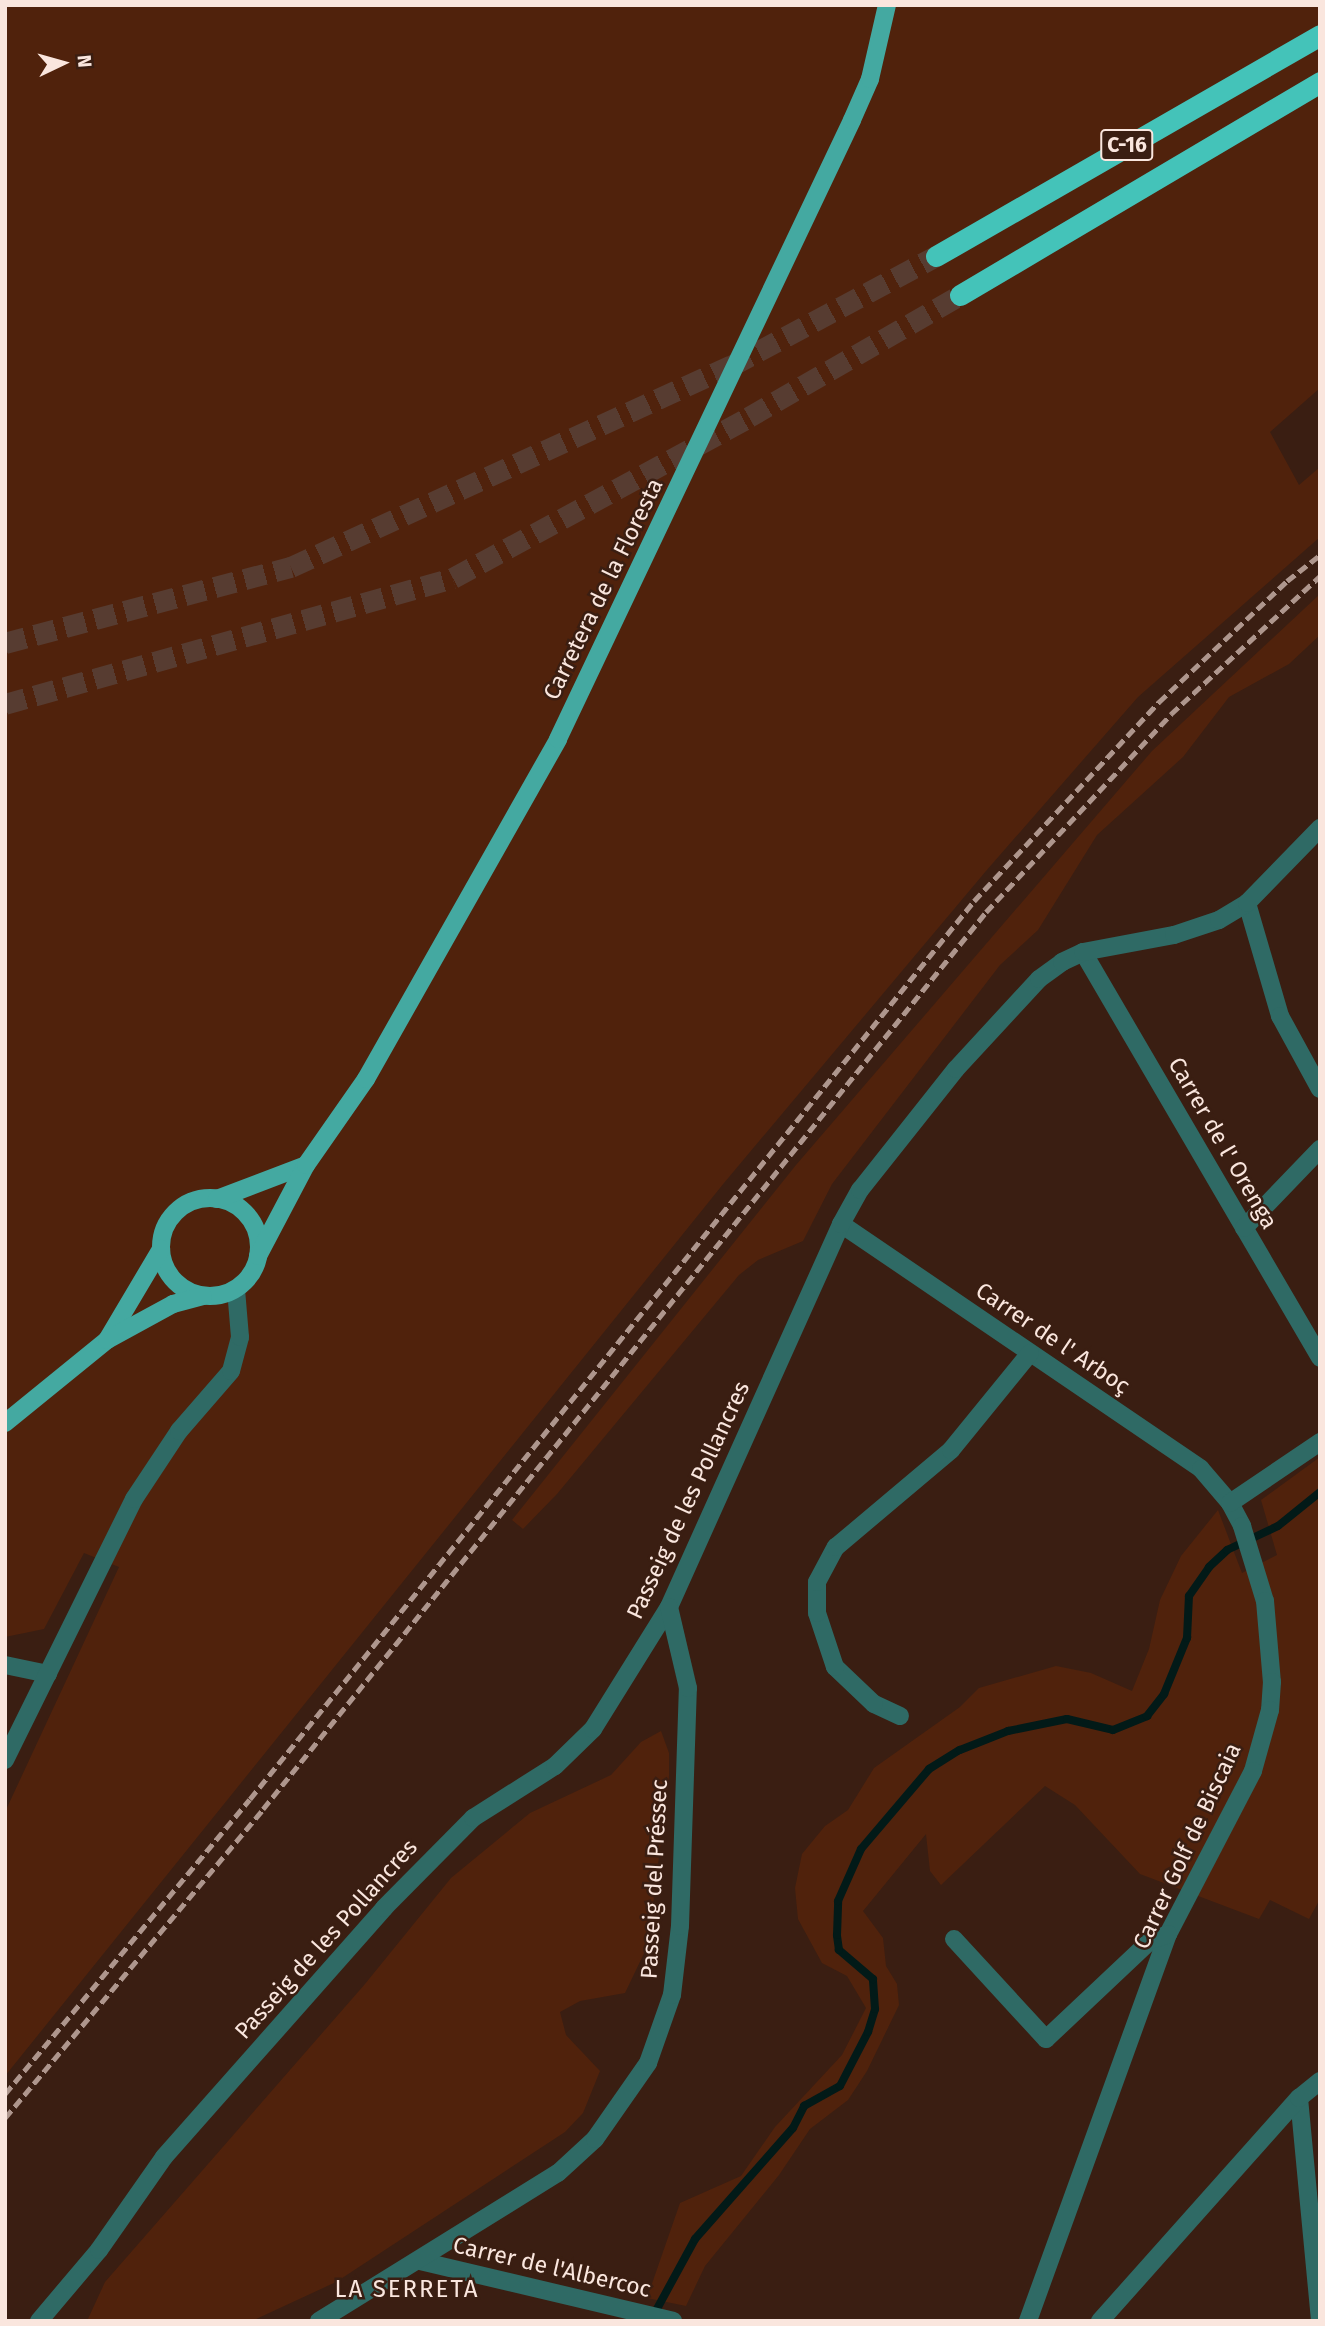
<!DOCTYPE html>
<meta charset="utf-8">
<style>
body{margin:0}
#map{position:relative;width:1325px;height:2326px;overflow:hidden;background:#3a1e12;font-family:"Fira Sans",sans-serif}
div>[style]{position:absolute}
.green>*{inset:0;background:#50220c}
.stream>*{height:8px;margin:-4px;padding:0 4px;transform-origin:4px;border-radius:4px;background:#021a18}
.highway-tunnel>*{height:21px;margin-top:-10.5px;transform-origin:0;background:repeating-linear-gradient(90deg,#573c31 0 21px,transparent 0 31px)}
.minor>*{height:18px;margin:-9px;padding:0 9px;transform-origin:9px;border-radius:9px;background:#2f6a65}
.major>*{height:18px;margin:-9px;padding:0 9px;transform-origin:9px;border-radius:9px;background:#44a9a1}
.major>.ring{margin:-9px;padding:0;box-sizing:content-box;background:none;border:18px solid #44a9a1;border-radius:50%}
.highway>*{height:21px;margin:-10.5px;padding:0 10.5px;transform-origin:10.5px;border-radius:10.5px;background:#44c3b9}
.rail>*{height:5px;margin-top:-2.5px;transform-origin:0;background:repeating-linear-gradient(90deg,#ae968d 0 10px,transparent 0 15px)}
span{translate:-50% -50%;white-space:nowrap;text-align:center;line-height:1.15;-webkit-text-stroke:5px #3a1e12;paint-order:stroke}
.shield-label span{padding:2px 5px;background:#3a1e12;border:2px solid;border-radius:5px;-webkit-text-stroke-width:0}
.shield-label{font-size:21px;color:#fae6de;font-weight:700}
.street-label{font-size:23px;color:#fae6de}
.neighbourhood-label{font-size:24px;color:#fae6de;letter-spacing:2px}
.frame{position:absolute;inset:0;border:7px solid #fae6de;pointer-events:none}
.north{position:absolute;left:28px;top:28px;width:70px;height:70px;-webkit-text-stroke:5px #3a1e12;paint-order:stroke;rotate:85deg;font-size:19px;font-weight:700;line-height:28px;text-align:center;color:#fae6de}
.north::after{content:'';display:block;margin:auto;width:24px;height:32px;background:#fae6de;clip-path:polygon(50% 0,100% 100%,50% 72%,0 100%)}
</style>
<div id="map">
<div class="green">
<div style="clip-path:polygon(5px 5px,1320px 5px,1320px 388px,1270px 432px,1299px 485px,1320px 467px,1320px 537px,1138px 697px,986px 871px,724px 1183px,5px 2076px,5px 1812px,119px 1567px,84px 1553px,44px 1629px,5px 1637px)"></div>
<div style="clip-path:polygon(1320px 594px,1320px 635px,1289px 664px,1229px 697px,1183px 757px,1097px 835px,1038px 930px,1000px 965px,832px 1184px,803px 1241px,758px 1260px,739px 1275px,557px 1494px,523px 1529px,512px 1520px,796px 1165px,1152px 751px)"></div>
<div style="clip-path:polygon(1320px 1457px,1320px 1899px,1309px 1919px,1270px 1900px,1259px 1919px,1140px 1874px,1075px 1805px,1045px 1786px,941px 1885px,930px 1871px,926px 1834px,863px 1911px,883px 1938px,886px 1966px,897px 1984px,899px 2005px,867px 2071px,848px 2100px,810px 2129px,779px 2175px,705px 2266px,686px 2306px,647px 2298px,680px 2203px,741px 2176px,775px 2127px,842px 2055px,866px 2008px,847px 1976px,822px 1963px,798px 1919px,795px 1888px,802px 1854px,825px 1826px,848px 1810px,874px 1768px,960px 1707px,979px 1688px,1056px 1666px,1091px 1673px,1132px 1691px,1149px 1649px,1160px 1600px,1181px 1556px,1218px 1510px,1242px 1573px,1277px 1555px,1261px 1500px)"></div>
<div style="clip-path:polygon(661px 1731px,669px 1753px,669px 1776px,648px 1945px,625px 1993px,580px 2001px,560px 2012px,566px 2035px,600px 2071px,583px 2113px,565px 2132px,336px 2282px,252px 2321px,87px 2321px,105px 2282px,365px 1984px,451px 1878px,530px 1813px,611px 1775px,641px 1742px)"></div>
</div>
<div class="stream">
<div style="left:652px;top:2318px;width:90px;rotate:-61.4deg"></div>
<div style="left:695px;top:2239px;width:148px;rotate:-48.6deg"></div>
<div style="left:793px;top:2128px;width:25px;rotate:-63deg"></div>
<div style="left:804px;top:2106px;width:41px;rotate:-29.1deg"></div>
<div style="left:840px;top:2086px;width:61px;rotate:-62.6deg"></div>
<div style="left:868px;top:2032px;width:24px;rotate:-73deg"></div>
<div style="left:875px;top:2009px;width:30px;rotate:-94deg"></div>
<div style="left:873px;top:1979px;width:45px;rotate:-139.5deg"></div>
<div style="left:839px;top:1950px;width:15px;rotate:-98deg"></div>
<div style="left:837px;top:1935px;width:34px;rotate:-88deg"></div>
<div style="left:838px;top:1901px;width:57px;rotate:-66.1deg"></div>
<div style="left:861px;top:1849px;width:105px;rotate:-49.6deg"></div>
<div style="left:929px;top:1769px;width:36px;rotate:-32deg"></div>
<div style="left:960px;top:1750px;width:52px;rotate:-21.6deg"></div>
<div style="left:1008px;top:1731px;width:60px;rotate:-11.5deg"></div>
<div style="left:1067px;top:1719px;width:47px;rotate:13.4deg"></div>
<div style="left:1113px;top:1730px;width:37px;rotate:-22deg"></div>
<div style="left:1147px;top:1716px;width:28px;rotate:-52deg"></div>
<div style="left:1164px;top:1694px;width:61px;rotate:-67.7deg"></div>
<div style="left:1187px;top:1638px;width:42px;rotate:-87.3deg"></div>
<div style="left:1189px;top:1596px;width:35px;rotate:-55deg"></div>
<div style="left:1209px;top:1567px;width:25px;rotate:-43deg"></div>
<div style="left:1227px;top:1550px;width:56px;rotate:-25.2deg"></div>
<div style="left:1278px;top:1526px;width:54px;rotate:-39deg"></div>
</div>
<div class="highway-tunnel">
<div style="left:5px;top:643px;width:296px;rotate:-14.9deg"></div>
<div style="left:291px;top:567px;width:484px;rotate:-24.6deg"></div>
<div style="left:731px;top:366px;width:233px;rotate:-28.2deg"></div>
<div style="left:5px;top:704px;width:465px;rotate:-15.7deg"></div>
<div style="left:453px;top:578px;width:337px;rotate:-28.5deg"></div>
<div style="left:749px;top:417px;width:244px;rotate:-30deg"></div>
</div>
<div class="minor">
<div style="left:1247px;top:903px;width:118px;rotate:73.7deg"></div>
<div style="left:1280px;top:1016px;width:83px;rotate:61.3deg"></div>
<div style="left:1083px;top:952px;width:470px;rotate:59.7deg"></div>
<div style="left:841px;top:1224px;width:435px;rotate:34.2deg"></div>
<div style="left:1201px;top:1469px;width:45px;rotate:49.5deg"></div>
<div style="left:1230px;top:1503px;width:26px;rotate:62deg"></div>
<div style="left:1242px;top:1526px;width:78px;rotate:73deg"></div>
<div style="left:1265px;top:1601px;width:81px;rotate:85.1deg"></div>
<div style="left:1272px;top:1682px;width:28px;rotate:94deg"></div>
<div style="left:1270px;top:1710px;width:63px;rotate:105.6deg"></div>
<div style="left:1253px;top:1771px;width:184px;rotate:117.5deg"></div>
<div style="left:1168px;top:1934px;width:412px;rotate:109.9deg"></div>
<div style="left:1244px;top:1228px;width:110px;rotate:-46.1deg"></div>
<div style="left:1230px;top:1503px;width:109px;rotate:-34.1deg"></div>
<div style="left:5px;top:1665px;width:44px;rotate:11.8deg"></div>
<div style="left:900px;top:1716px;width:29px;rotate:-155deg"></div>
<div style="left:874px;top:1704px;width:54px;rotate:-136.5deg"></div>
<div style="left:835px;top:1667px;width:57px;rotate:-108.4deg"></div>
<div style="left:817px;top:1613px;width:31px;rotate:-90deg"></div>
<div style="left:817px;top:1582px;width:40px;rotate:-62deg"></div>
<div style="left:836px;top:1547px;width:150px;rotate:-40.1deg"></div>
<div style="left:951px;top:1450px;width:125px;rotate:-50.8deg"></div>
<div style="left:5px;top:1760px;width:291px;rotate:-63.7deg"></div>
<div style="left:134px;top:1499px;width:82px;rotate:-56.5deg"></div>
<div style="left:179px;top:1431px;width:79px;rotate:-49.1deg"></div>
<div style="left:231px;top:1371px;width:35px;rotate:-75deg"></div>
<div style="left:240px;top:1337px;width:48px;rotate:-94.8deg"></div>
<div style="left:954px;top:1939px;width:136px;rotate:47.4deg"></div>
<div style="left:1046px;top:2039px;width:144px;rotate:-43.3deg"></div>
<div style="left:1151px;top:1940px;width:18px;rotate:-19deg"></div>
<div style="left:1299px;top:2098px;width:223px;rotate:84.6deg"></div>
<div style="left:420px;top:2261px;width:260px;rotate:13.3deg"></div>
<div style="left:39px;top:2321px;width:93px;rotate:-49.8deg"></div>
<div style="left:99px;top:2250px;width:113px;rotate:-55deg"></div>
<div style="left:164px;top:2157px;width:332px;rotate:-48.5deg"></div>
<div style="left:384px;top:1908px;width:127px;rotate:-45.3deg"></div>
<div style="left:473px;top:1818px;width:97px;rotate:-32.4deg"></div>
<div style="left:555px;top:1766px;width:53px;rotate:-44.2deg"></div>
<div style="left:593px;top:1729px;width:144px;rotate:-58.1deg"></div>
<div style="left:669px;top:1607px;width:420px;rotate:-65.8deg"></div>
<div style="left:841px;top:1224px;width:39px;rotate:-61deg"></div>
<div style="left:860px;top:1190px;width:154px;rotate:-51.6deg"></div>
<div style="left:956px;top:1069px;width:122px;rotate:-47.3deg"></div>
<div style="left:1039px;top:979px;width:29px;rotate:-36deg"></div>
<div style="left:1062px;top:962px;width:23px;rotate:-25deg"></div>
<div style="left:1083px;top:952px;width:93px;rotate:-10.6deg"></div>
<div style="left:1174px;top:935px;width:47px;rotate:-18.4deg"></div>
<div style="left:1219px;top:920px;width:33px;rotate:-31deg"></div>
<div style="left:1247px;top:903px;width:105px;rotate:-45.8deg"></div>
<div style="left:319px;top:2321px;width:281px;rotate:-31.8deg"></div>
<div style="left:558px;top:2173px;width:50px;rotate:-42.6deg"></div>
<div style="left:595px;top:2139px;width:93px;rotate:-55.1deg"></div>
<div style="left:648px;top:2063px;width:72px;rotate:-70.6deg"></div>
<div style="left:672px;top:1995px;width:69px;rotate:-83.4deg"></div>
<div style="left:680px;top:1926px;width:238px;rotate:-88.1deg"></div>
<div style="left:688px;top:1688px;width:83px;rotate:-103.2deg"></div>
<div style="left:1100px;top:2321px;width:299px;rotate:-48.3deg"></div>
<div style="left:1299px;top:2098px;width:27px;rotate:-39deg"></div>
</div>
<div class="major">
<div class="ring" style="left:161px;top:1198px;width:80px;height:80px"></div>
<div style="left:217px;top:1199px;width:95px;rotate:-20.9deg"></div>
<div style="left:258px;top:1256px;width:103px;rotate:-62.2deg"></div>
<div style="left:306px;top:1165px;width:105px;rotate:-55.1deg"></div>
<div style="left:366px;top:1079px;width:390px;rotate:-60.5deg"></div>
<div style="left:558px;top:739px;width:685px;rotate:-64.59deg"></div>
<div style="left:852px;top:120px;width:45px;rotate:-66.3deg"></div>
<div style="left:870px;top:79px;width:76px;rotate:-77.1deg"></div>
<div style="left:107px;top:1340px;width:106px;rotate:-59.3deg"></div>
<div style="left:5px;top:1423px;width:132px;rotate:-39.1deg"></div>
<div style="left:107px;top:1340px;width:75px;rotate:-28.6deg"></div>
<div style="left:173px;top:1304px;width:31px;rotate:-15deg"></div>
</div>
<div class="highway">
<div style="left:936px;top:256px;width:443px;rotate:-29.9deg"></div>
<div style="left:960px;top:295px;width:418px;rotate:-30.6deg"></div>
</div>
<div class="rail">
<div style="left:5px;top:2094px;width:383px;rotate:-50.3deg"></div>
<div style="left:250px;top:1799px;width:1154px;rotate:-51.12deg"></div>
<div style="left:974px;top:901px;width:272px;rotate:-47.1deg"></div>
<div style="left:1159px;top:702px;width:176px;rotate:-43.4deg"></div>
<div style="left:1287px;top:581px;width:42px;rotate:-38.2deg"></div>
<div style="left:5px;top:2118px;width:403px;rotate:-50.1deg"></div>
<div style="left:263px;top:1809px;width:1152px;rotate:-51.13deg"></div>
<div style="left:986px;top:912px;width:271px;rotate:-46.9deg"></div>
<div style="left:1171px;top:714px;width:203px;rotate:-42.8deg"></div>
</div>
<div class="shield-label">
<span style="left:1127px;top:145px">C-16</span>
</div>
<div class="street-label">
<span style="left:603px;top:589px;rotate:-64deg">Carretera de la Floresta</span>
<span style="left:1223px;top:1143px;rotate:60deg">Carrer de l' Orenga</span>
<span style="left:1053px;top:1338px;rotate:34deg">Carrer de l' Arboç</span>
<span style="left:688px;top:1500px;rotate:-65deg">Passeig de les Pollancres</span>
<span style="left:1187px;top:1846px;rotate:-65deg">Carrer Golf de Biscaia</span>
<span style="left:654px;top:1879px;rotate:-87deg">Passeig del Préssec</span>
<span style="left:326px;top:1939px;rotate:-48deg">Passeig de les Pollancres</span>
<span style="left:552px;top:2267px;rotate:13deg">Carrer de l'Albercoc</span>
</div>
<div class="neighbourhood-label">
<span style="left:407px;top:2290px">LA SERRETA</span>
</div>
<div class="frame"></div>
<div class="north">N</div>
</div>
